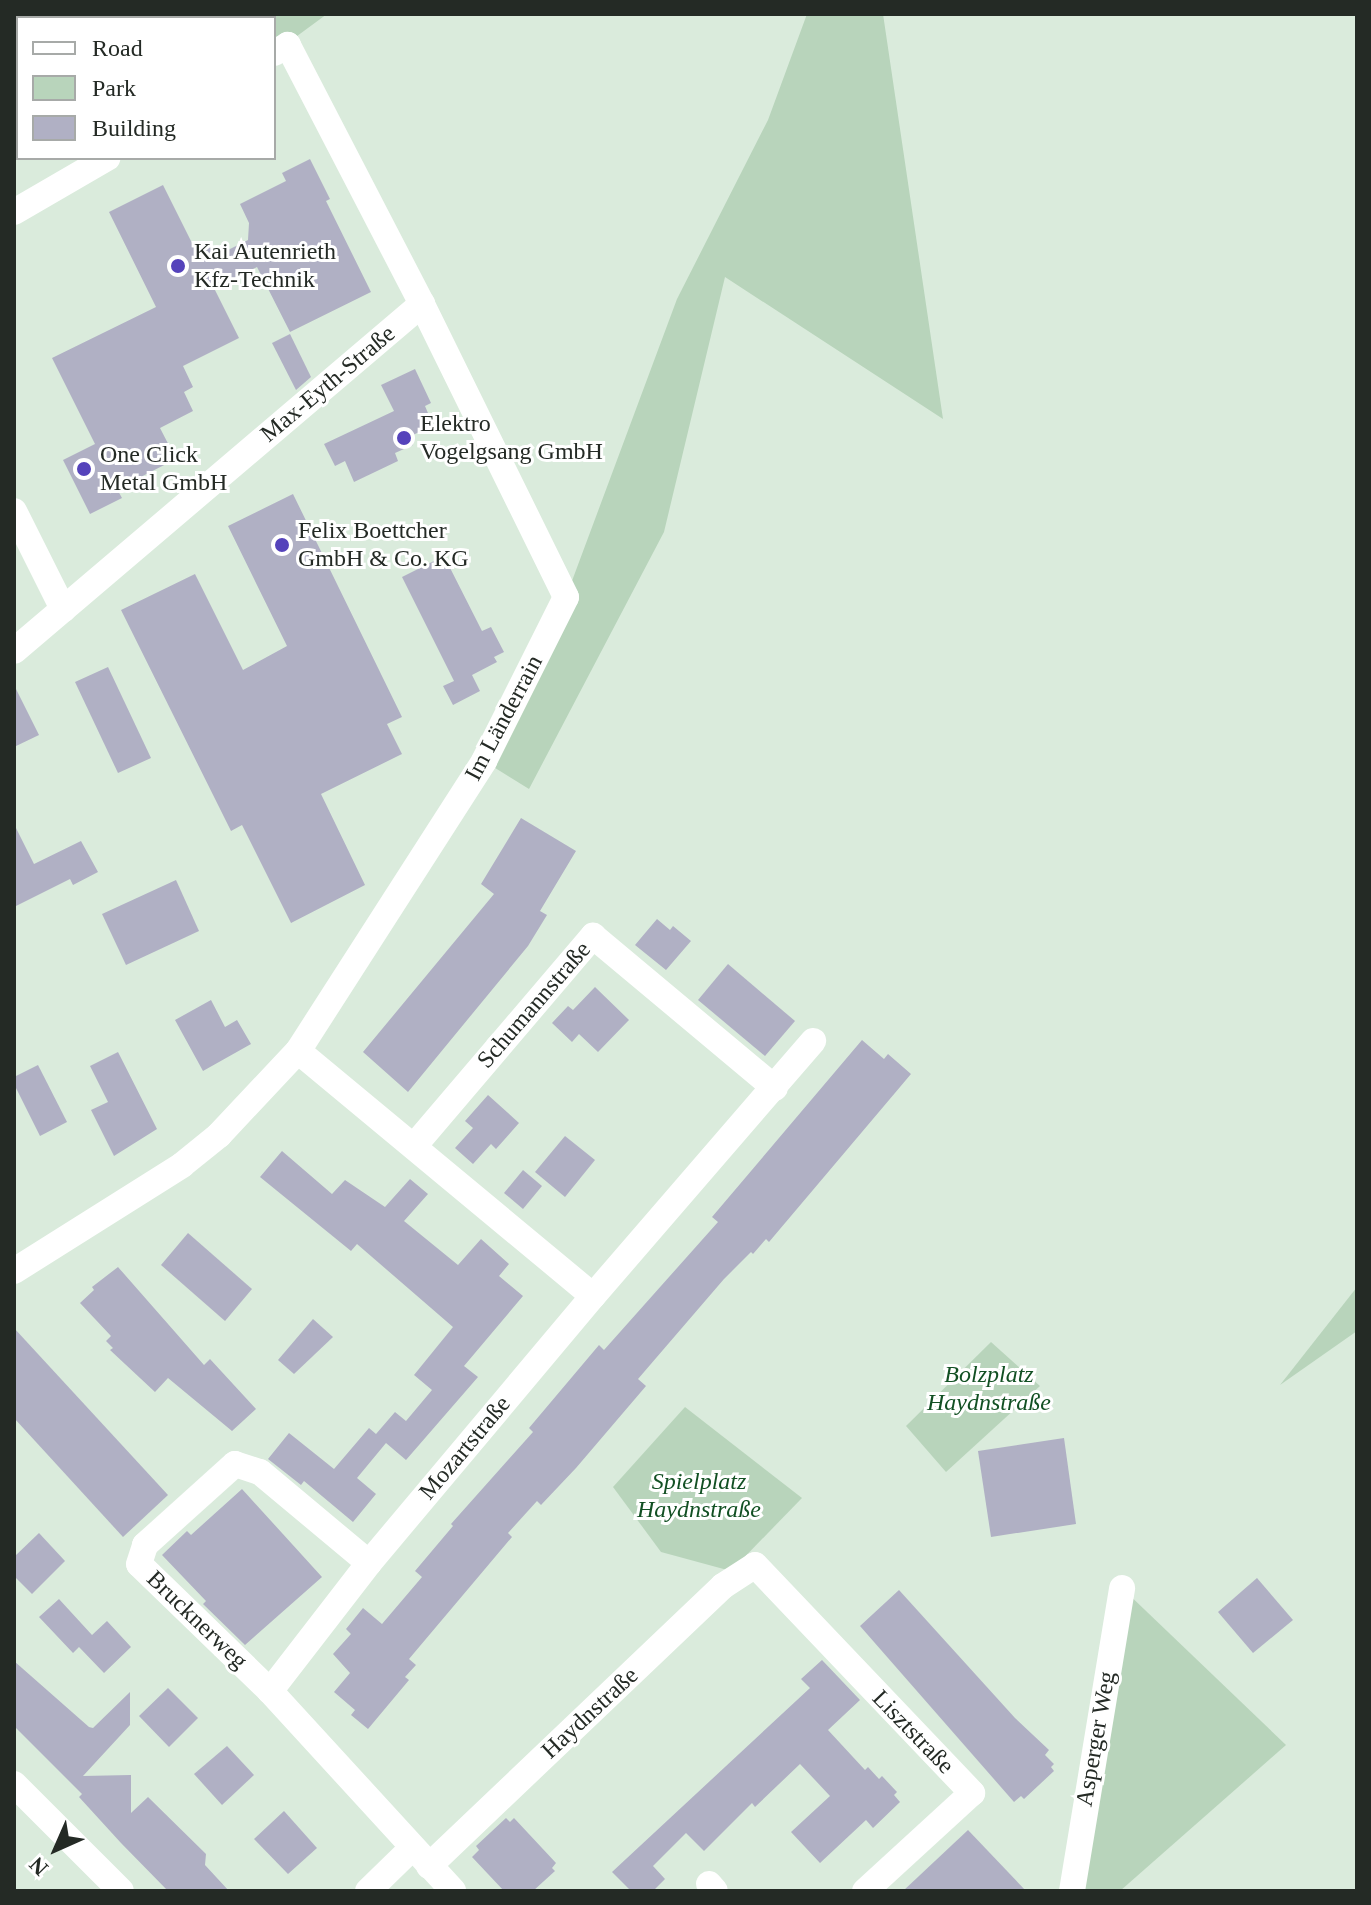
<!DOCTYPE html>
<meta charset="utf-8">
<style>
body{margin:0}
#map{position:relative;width:1371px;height:1905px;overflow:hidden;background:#daebdc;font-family:Georgia,serif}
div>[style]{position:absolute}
.green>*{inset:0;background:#b8d4bb}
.building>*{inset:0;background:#b0b0c4}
.minor>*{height:26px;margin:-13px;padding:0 13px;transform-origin:13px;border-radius:13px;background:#fff}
.dots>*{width:22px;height:22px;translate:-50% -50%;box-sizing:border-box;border:4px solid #fff;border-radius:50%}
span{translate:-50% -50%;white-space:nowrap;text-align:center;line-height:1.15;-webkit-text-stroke:6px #fff;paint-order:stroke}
.poi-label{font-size:24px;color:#242a25}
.left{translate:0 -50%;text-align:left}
.street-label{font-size:24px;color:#242a25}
.park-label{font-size:24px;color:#125023;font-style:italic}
.frame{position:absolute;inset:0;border:16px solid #242a25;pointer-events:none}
.legend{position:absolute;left:16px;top:16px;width:260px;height:144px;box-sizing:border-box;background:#fff;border:2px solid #a7aaa8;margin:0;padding:10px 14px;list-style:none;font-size:24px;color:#242a25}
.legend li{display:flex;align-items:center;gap:16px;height:40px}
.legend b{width:40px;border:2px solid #a7aaa8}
.north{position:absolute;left:16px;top:1809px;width:80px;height:80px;-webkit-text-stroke:6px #fff;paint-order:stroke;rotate:225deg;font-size:22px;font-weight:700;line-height:32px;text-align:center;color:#242a25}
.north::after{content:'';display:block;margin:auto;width:28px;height:36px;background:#242a25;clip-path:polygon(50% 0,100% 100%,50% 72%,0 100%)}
</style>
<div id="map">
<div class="green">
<div style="clip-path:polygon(14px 14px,327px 14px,274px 53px,274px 18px,18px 18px,18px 104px,14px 96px)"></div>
<div style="clip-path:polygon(807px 14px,883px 14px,943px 419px,725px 277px,664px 532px,529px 789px,484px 761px,566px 597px,677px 299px,768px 120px)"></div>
<div style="clip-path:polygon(1357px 1287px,1357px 1331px,1280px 1385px)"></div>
<div style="clip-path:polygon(991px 1342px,1040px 1386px,946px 1472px,906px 1426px)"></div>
<div style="clip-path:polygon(685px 1407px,802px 1498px,731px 1571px,661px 1552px,613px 1487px)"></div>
<div style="clip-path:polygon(1122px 1588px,1286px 1745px,1120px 1891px,1072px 1891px)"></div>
</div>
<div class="building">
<div style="clip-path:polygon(310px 159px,330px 199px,326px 201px,371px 292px,290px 332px,257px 267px,214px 288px,239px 338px,183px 366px,193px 387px,184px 392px,193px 411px,160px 428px,176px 459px,117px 489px,122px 498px,90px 514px,63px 460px,95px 444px,52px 358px,156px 307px,109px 212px,163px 185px,196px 251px,210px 244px,216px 256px,248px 240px,249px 223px,240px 204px,286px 181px,282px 173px)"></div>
<div style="clip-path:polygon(290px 334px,311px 377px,296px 390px,272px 343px)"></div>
<div style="clip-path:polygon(415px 369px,431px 403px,425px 406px,433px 425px,409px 437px,413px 445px,395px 453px,398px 461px,354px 482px,345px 461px,335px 466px,324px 444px,394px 411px,381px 385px)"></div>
<div style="clip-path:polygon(293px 494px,402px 717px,387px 724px,402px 754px,321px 794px,365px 885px,291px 923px,242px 825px,231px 831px,121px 610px,195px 574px,243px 670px,287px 646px,228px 526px)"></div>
<div style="clip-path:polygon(444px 556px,482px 631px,491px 627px,504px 652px,494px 657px,497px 662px,472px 675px,480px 691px,453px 705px,443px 686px,454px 681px,402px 577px)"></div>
<div style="clip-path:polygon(108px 667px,151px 758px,118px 773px,75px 682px)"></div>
<div style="clip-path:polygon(14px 685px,39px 735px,14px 747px)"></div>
<div style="clip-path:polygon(521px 818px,576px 851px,540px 911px,547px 915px,528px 946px,408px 1092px,363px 1052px,494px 894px,481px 884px)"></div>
<div style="clip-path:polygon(14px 824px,34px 864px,81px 841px,98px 872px,73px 885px,70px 879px,14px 907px)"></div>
<div style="clip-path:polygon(176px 880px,199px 931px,126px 965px,102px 914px)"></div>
<div style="clip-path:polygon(657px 919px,670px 930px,673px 926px,691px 941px,666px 970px,635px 945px)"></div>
<div style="clip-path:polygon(728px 964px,795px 1021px,765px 1056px,698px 1000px)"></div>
<div style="clip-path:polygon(595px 987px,629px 1020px,598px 1052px,579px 1034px,572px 1042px,552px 1023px,568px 1006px,573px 1010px)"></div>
<div style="clip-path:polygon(211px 1000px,225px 1027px,237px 1020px,251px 1044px,203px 1071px,175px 1020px)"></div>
<div style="clip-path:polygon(862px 1040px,884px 1059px,888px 1054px,911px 1074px,769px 1242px,766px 1239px,753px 1254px,751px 1252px,724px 1279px,638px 1379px,646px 1386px,576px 1468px,541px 1505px,537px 1501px,508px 1533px,512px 1537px,409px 1659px,416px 1665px,405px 1677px,409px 1680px,368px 1729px,351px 1715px,355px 1710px,334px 1692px,350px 1673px,333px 1654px,351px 1634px,346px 1629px,363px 1608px,382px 1624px,422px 1577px,415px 1571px,453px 1526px,451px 1524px,533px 1432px,529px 1428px,599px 1345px,604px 1350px,718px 1222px,712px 1217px)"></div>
<div style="clip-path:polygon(118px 1052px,157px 1129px,114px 1156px,91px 1110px,108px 1102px,90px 1066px)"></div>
<div style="clip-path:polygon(38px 1065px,67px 1122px,40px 1136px,14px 1084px,14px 1077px)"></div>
<div style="clip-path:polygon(488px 1095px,519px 1123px,496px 1149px,491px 1144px,473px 1164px,455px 1148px,473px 1128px,465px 1121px)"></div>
<div style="clip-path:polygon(565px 1136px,595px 1160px,565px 1197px,535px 1172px)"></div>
<div style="clip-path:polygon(282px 1151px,332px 1194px,345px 1180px,385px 1207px,410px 1179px,428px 1194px,404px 1221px,458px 1265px,481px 1239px,509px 1264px,499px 1276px,523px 1296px,464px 1366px,478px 1377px,406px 1460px,386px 1443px,357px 1478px,376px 1494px,353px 1522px,304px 1481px,301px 1485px,268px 1459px,289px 1433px,334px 1469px,369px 1428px,376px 1434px,395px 1412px,406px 1421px,432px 1390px,414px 1375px,453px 1327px,357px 1244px,351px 1251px,260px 1177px)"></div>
<div style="clip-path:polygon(523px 1170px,542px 1186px,523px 1209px,504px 1193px)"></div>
<div style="clip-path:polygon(188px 1233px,252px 1289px,225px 1321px,161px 1265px)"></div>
<div style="clip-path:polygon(118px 1267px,204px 1365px,210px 1359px,256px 1409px,232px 1431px,168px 1378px,155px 1392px,110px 1350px,113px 1348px,106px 1341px,111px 1336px,80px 1303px,94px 1290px,92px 1287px)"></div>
<div style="clip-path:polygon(313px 1319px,333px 1337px,294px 1374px,278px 1360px)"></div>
<div style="clip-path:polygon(14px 1328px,168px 1495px,123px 1537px,14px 1418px)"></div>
<div style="clip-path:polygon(1064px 1438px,1076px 1524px,991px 1537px,978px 1451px)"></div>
<div style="clip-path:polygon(242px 1489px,322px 1577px,245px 1645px,203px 1604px,206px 1601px,162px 1555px,187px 1531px,191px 1535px)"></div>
<div style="clip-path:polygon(39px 1533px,65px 1561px,32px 1594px,14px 1576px,14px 1557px)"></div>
<div style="clip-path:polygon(1257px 1578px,1293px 1620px,1253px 1653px,1218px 1612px)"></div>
<div style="clip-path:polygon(899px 1590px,1015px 1718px,1049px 1750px,1045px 1755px,1054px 1764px,1051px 1767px,1054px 1771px,1024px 1799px,1021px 1796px,1014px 1802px,860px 1626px)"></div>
<div style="clip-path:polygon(59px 1599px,92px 1635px,107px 1621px,131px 1647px,104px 1673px,79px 1647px,73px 1653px,39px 1617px)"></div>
<div style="clip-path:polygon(822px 1660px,860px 1700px,828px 1730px,865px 1770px,868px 1767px,879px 1779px,882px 1776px,897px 1792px,894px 1795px,900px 1802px,873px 1828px,866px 1820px,820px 1863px,791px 1832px,830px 1796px,800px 1764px,755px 1807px,752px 1803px,704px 1851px,686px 1833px,653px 1866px,665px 1879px,653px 1891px,631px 1891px,612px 1872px,810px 1688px,801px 1679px)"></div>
<div style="clip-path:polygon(14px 1661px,89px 1727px,93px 1728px,130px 1692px,130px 1725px,83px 1776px,131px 1775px,131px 1813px,148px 1797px,206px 1854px,205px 1865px,229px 1891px,168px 1891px,121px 1843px,79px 1797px,82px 1794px,14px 1726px)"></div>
<div style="clip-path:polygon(168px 1688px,198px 1718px,169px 1747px,139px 1716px)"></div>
<div style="clip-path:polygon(227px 1746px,254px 1775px,222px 1805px,194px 1774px)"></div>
<div style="clip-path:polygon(284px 1811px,317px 1848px,288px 1874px,254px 1839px)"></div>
<div style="clip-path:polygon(506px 1818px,510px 1822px,514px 1818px,556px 1863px,552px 1868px,555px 1871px,533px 1891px,504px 1891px,472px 1857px,479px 1850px,476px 1846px)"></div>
<div style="clip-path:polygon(968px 1830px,1026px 1891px,903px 1891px)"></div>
</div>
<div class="minor">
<div style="left:14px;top:212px;width:108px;rotate:-30.1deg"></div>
<div style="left:14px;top:511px;width:110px;rotate:63.4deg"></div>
<div style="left:14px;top:651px;width:536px;rotate:-40.38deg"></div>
<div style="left:298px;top:1051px;width:383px;rotate:39.7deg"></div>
<div style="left:593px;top:1296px;width:349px;rotate:130deg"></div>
<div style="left:369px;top:1563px;width:162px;rotate:127.7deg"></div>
<div style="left:270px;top:1691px;width:271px;rotate:47.5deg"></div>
<div style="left:415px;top:1145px;width:275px;rotate:-49.6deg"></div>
<div style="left:593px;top:936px;width:237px;rotate:39.9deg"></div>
<div style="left:14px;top:1271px;width:199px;rotate:-32.2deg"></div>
<div style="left:182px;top:1165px;width:48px;rotate:-39deg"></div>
<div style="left:219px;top:1135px;width:115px;rotate:-46.8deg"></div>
<div style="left:298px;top:1051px;width:345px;rotate:-57.3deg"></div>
<div style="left:484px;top:761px;width:183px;rotate:-63.4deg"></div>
<div style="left:566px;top:597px;width:326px;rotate:-116.2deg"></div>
<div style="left:422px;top:304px;width:292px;rotate:-117.4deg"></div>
<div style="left:288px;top:45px;width:16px;rotate:150deg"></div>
<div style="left:593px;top:1296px;width:337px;rotate:-49.2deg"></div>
<div style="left:270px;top:1691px;width:182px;rotate:-135.9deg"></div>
<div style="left:139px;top:1564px;width:20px;rotate:-72deg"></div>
<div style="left:145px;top:1545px;width:121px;rotate:-42deg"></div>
<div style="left:235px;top:1464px;width:26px;rotate:18deg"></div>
<div style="left:260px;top:1472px;width:142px;rotate:39.9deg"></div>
<div style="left:14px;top:1784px;width:151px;rotate:45deg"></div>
<div style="left:429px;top:1866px;width:406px;rotate:-43.6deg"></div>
<div style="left:723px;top:1586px;width:38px;rotate:-33deg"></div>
<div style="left:755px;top:1565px;width:315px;rotate:46.4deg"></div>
<div style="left:972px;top:1793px;width:145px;rotate:137.5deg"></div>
<div style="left:709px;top:1884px;width:9px;rotate:49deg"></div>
<div style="left:368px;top:1891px;width:62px;rotate:-44.3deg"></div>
<div style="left:1072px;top:1891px;width:307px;rotate:-80.6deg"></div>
</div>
<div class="dots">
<div style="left:178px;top:266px;background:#5543bb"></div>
<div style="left:404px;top:438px;background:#5543bb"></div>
<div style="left:84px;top:469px;background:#5543bb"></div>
<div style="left:282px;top:545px;background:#5543bb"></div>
</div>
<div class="poi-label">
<span class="left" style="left:194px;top:266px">Kai Autenrieth<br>Kfz-Technik</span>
<span class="left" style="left:420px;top:438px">Elektro<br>Vogelgsang GmbH</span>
<span class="left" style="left:100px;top:469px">One Click<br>Metal GmbH</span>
<span class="left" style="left:298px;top:545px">Felix Boettcher<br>GmbH &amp; Co. KG</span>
</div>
<div class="street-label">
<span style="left:328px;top:384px;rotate:-40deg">Max-Eyth-Straße</span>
<span style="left:504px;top:718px;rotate:-62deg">Im Länderrain</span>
<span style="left:534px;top:1005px;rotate:-49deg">Schumannstraße</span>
<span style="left:465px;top:1448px;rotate:-50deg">Mozartstraße</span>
<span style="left:197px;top:1620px;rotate:44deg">Brucknerweg</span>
<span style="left:590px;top:1713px;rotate:-43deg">Haydnstraße</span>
<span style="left:913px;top:1732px;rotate:46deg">Lisztstraße</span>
<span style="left:1096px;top:1739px;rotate:-80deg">Asperger Weg</span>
</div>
<div class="park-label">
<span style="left:989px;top:1389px">Bolzplatz<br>Haydnstraße</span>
<span style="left:699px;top:1496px">Spielplatz<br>Haydnstraße</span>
</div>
<div class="frame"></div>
<ul class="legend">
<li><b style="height:10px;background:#fff"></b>Road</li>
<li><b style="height:22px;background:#b8d4bb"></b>Park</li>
<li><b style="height:22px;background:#b0b0c4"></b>Building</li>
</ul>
<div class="north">N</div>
</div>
